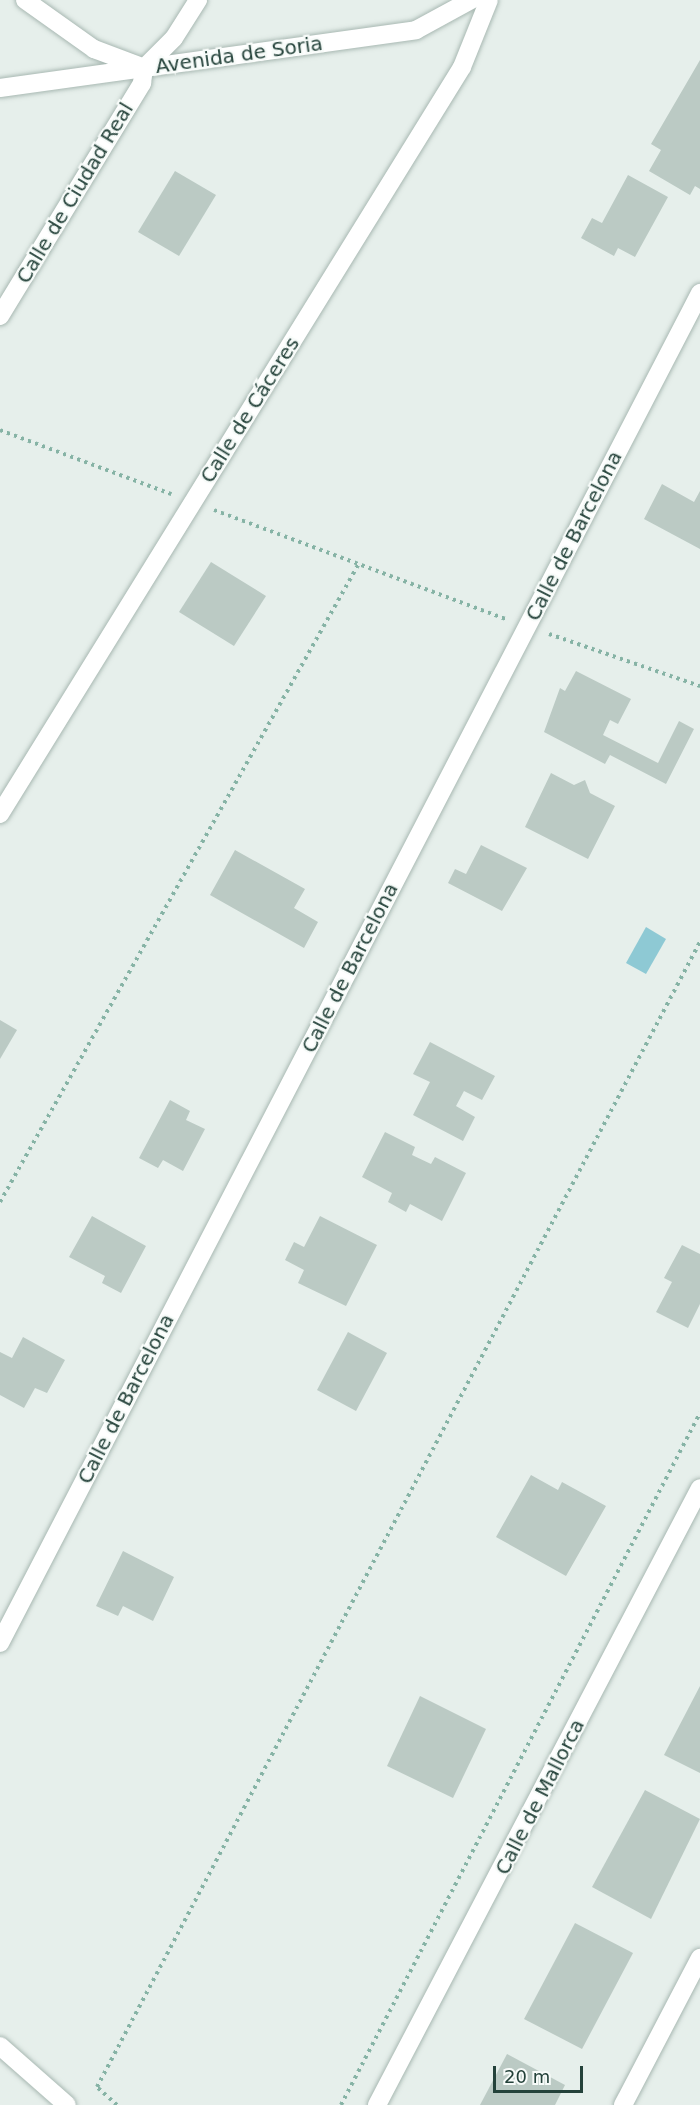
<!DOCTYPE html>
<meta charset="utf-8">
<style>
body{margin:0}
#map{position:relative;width:700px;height:2105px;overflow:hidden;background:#e6efeb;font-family:"DejaVu Sans",sans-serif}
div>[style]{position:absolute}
.water>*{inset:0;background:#8ec9d4}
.building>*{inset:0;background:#bbcac4}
.path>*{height:4px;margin-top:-2px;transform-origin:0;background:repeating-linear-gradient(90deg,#86b3a5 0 3px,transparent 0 7.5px)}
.roads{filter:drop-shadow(0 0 2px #a8b8b2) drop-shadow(0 0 2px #a8b8b2)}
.minor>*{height:18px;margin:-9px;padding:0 9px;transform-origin:9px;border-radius:9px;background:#fff}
span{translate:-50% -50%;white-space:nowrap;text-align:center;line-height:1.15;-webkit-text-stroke:4.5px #f7fbf9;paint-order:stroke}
.street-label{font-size:20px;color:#24423a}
.scale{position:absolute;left:493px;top:2066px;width:90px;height:27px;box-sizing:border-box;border:3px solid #24423a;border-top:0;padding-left:8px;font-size:18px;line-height:21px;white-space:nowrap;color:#24423a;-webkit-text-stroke:4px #f7fbf9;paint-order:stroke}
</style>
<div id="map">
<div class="water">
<div style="clip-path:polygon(646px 927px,666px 939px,646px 974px,626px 963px)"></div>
</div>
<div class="building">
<div style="clip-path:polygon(700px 60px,700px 189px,695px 186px,690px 195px,649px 171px,661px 150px,651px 144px)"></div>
<div style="clip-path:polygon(175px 171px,216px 195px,179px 256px,138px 232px)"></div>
<div style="clip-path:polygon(628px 175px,668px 197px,635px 257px,618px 248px,614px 256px,581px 238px,592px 218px,602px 223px)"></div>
<div style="clip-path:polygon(662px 484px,694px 502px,700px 491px,700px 549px,644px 519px)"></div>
<div style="clip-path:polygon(211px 562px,266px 596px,234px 646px,179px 612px)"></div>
<div style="clip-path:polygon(576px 671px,631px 699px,618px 724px,610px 720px,603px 735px,658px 763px,679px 721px,694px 729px,666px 784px,610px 755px,605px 764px,544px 732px,560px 688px,565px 691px)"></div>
<div style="clip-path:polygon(551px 773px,574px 785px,585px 780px,590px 793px,615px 806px,588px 859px,525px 827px)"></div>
<div style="clip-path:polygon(481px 845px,527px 868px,502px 911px,448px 883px,455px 869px,466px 874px)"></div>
<div style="clip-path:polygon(235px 850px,305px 889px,294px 908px,318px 922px,304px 948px,210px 895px)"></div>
<div style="clip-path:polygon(0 1020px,17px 1030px,0 1059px)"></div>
<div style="clip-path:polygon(430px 1042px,495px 1076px,482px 1100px,464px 1091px,456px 1106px,475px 1117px,463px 1141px,413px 1115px,430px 1082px,413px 1074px)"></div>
<div style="clip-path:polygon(170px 1100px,190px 1111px,186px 1120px,205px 1129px,183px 1171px,163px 1160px,158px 1168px,139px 1158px)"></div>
<div style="clip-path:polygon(385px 1132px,415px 1147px,412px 1155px,431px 1164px,435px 1157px,466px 1173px,442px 1221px,410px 1204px,406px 1212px,388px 1202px,392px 1193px,362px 1177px)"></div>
<div style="clip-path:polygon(92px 1216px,146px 1246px,121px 1293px,102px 1283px,105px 1276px,69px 1257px)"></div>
<div style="clip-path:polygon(320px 1216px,377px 1245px,346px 1306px,298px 1283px,304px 1270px,285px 1260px,294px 1242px,304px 1247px)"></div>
<div style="clip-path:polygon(682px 1245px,700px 1254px,700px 1304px,688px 1328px,656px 1312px,672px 1282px,664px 1278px)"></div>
<div style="clip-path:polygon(348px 1332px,387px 1353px,356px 1411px,317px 1390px)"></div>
<div style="clip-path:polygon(23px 1337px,65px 1360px,47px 1393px,35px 1388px,24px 1408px,0 1395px,0 1352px,12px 1358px)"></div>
<div style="clip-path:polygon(531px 1475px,558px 1490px,562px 1482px,606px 1506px,566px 1576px,496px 1537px)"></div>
<div style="clip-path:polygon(123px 1551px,174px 1577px,153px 1621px,123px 1606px,118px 1616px,96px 1606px)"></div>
<div style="clip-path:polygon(700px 1686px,700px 1773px,664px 1755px)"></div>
<div style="clip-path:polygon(420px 1696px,486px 1729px,453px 1798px,387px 1766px)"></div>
<div style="clip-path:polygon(645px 1790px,700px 1819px,651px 1919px,592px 1887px)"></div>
<div style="clip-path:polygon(575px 1923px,633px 1953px,582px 2049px,524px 2019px)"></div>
<div style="clip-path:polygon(507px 2054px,565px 2085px,555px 2105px,480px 2105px)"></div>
</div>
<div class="path">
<div style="left:0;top:430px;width:183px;rotate:20.5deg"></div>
<div style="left:214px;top:510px;width:311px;rotate:20.5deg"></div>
<div style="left:549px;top:634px;width:160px;rotate:19deg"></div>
<div style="left:0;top:1202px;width:731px;rotate:-60.66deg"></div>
<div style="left:117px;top:2105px;width:27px;rotate:-138deg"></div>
<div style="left:97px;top:2087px;width:1294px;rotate:-62.23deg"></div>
<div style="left:341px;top:2105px;width:780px;rotate:-62.58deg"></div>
</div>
<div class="roads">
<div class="minor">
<div style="left:25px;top:0;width:85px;rotate:35.4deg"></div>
<div style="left:94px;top:49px;width:51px;rotate:20.6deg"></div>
<div style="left:144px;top:68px;width:42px;rotate:-45deg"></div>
<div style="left:174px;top:38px;width:45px;rotate:-57.7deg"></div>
<div style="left:0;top:88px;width:420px;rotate:-7.9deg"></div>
<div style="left:416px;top:30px;width:63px;rotate:-28.6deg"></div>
<div style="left:0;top:316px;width:273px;rotate:-58.6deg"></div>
<div style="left:142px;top:83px;width:15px;rotate:-82deg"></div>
<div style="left:0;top:814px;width:878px;rotate:-58.26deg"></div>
<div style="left:462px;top:67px;width:72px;rotate:-68.1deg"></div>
<div style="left:0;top:1643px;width:1521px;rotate:-62.59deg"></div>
<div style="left:0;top:2046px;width:89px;rotate:41.4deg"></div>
<div style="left:377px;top:2105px;width:696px;rotate:-62.37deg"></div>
<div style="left:623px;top:2105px;width:166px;rotate:-62.4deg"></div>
</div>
</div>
<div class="street-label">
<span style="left:239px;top:55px;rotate:-8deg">Avenida de Soria</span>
<span style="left:75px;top:193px;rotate:-59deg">Calle de Ciudad Real</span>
<span style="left:250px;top:410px;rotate:-58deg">Calle de Cáceres</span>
<span style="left:574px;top:536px;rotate:-63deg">Calle de Barcelona</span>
<span style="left:350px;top:968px;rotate:-63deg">Calle de Barcelona</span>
<span style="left:126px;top:1399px;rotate:-63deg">Calle de Barcelona</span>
<span style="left:540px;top:1797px;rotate:-63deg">Calle de Mallorca</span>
</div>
<div class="scale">20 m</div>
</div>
